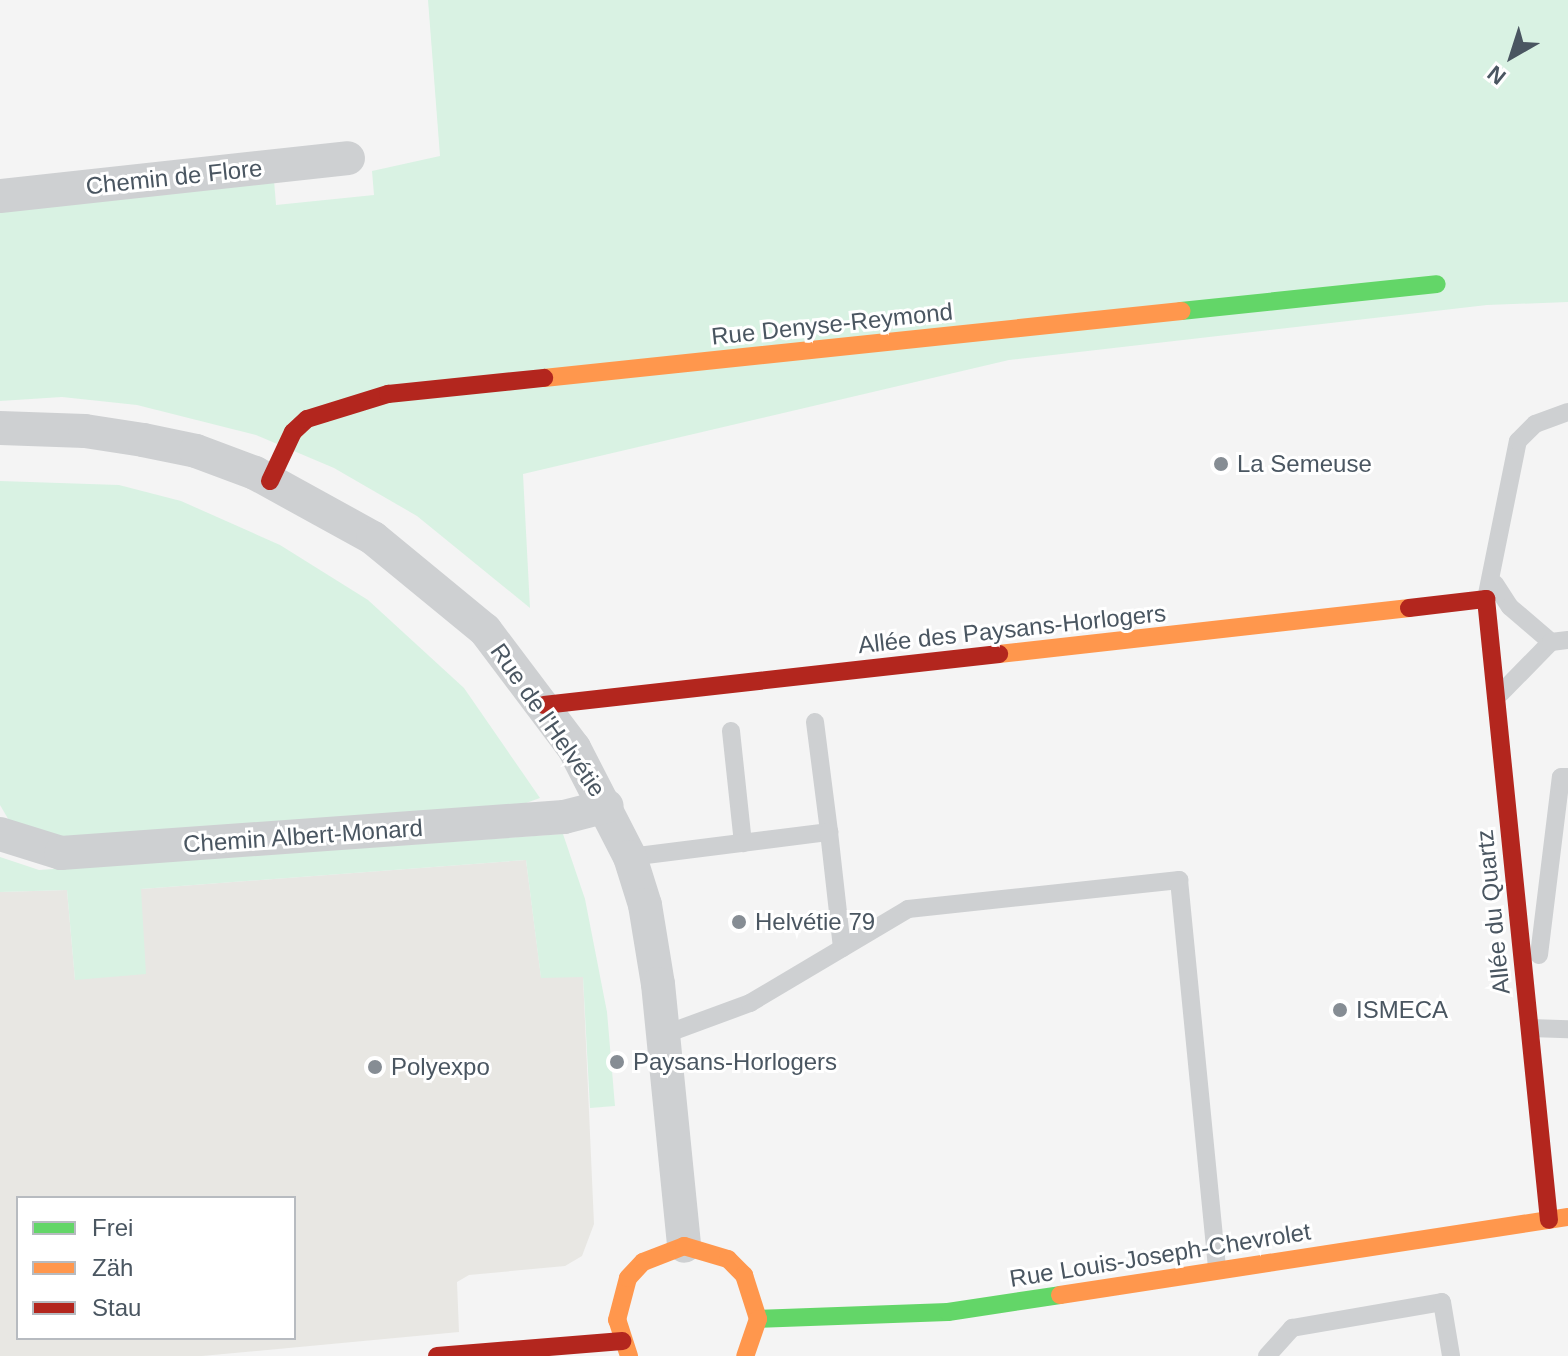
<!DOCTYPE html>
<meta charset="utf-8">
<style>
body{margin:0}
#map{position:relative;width:1568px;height:1356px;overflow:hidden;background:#f4f4f4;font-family:Helvetica,sans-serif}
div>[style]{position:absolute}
.commercial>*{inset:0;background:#e8e7e3}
.green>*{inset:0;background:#d9f2e3}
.lane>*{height:18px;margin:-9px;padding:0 9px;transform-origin:9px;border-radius:9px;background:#ced0d2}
.street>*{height:34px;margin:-17px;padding:0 17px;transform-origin:17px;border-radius:17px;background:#ced0d2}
.fast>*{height:18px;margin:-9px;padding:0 9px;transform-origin:9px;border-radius:9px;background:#63d668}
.slow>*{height:18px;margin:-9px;padding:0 9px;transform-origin:9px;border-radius:9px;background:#ff974d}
.jam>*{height:18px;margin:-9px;padding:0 9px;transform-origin:9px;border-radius:9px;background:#b3261e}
.dots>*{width:22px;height:22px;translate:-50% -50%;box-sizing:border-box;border:4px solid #fff;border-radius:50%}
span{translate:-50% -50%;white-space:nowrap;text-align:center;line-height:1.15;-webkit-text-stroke:6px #fff;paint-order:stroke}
.street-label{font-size:24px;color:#4a5661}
.poi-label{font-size:24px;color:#4a5661}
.left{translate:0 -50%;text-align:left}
.legend{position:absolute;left:16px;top:1196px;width:280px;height:144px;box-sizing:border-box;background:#fff;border:2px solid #b7bbc0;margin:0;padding:10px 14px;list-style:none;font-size:24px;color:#4a5661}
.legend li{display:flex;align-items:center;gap:16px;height:40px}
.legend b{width:40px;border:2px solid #b7bbc0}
.north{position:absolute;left:1472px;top:16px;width:80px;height:80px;-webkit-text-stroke:6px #fff;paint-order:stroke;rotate:219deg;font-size:22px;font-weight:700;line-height:32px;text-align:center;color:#4a5661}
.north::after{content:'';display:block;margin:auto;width:28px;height:36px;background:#4a5661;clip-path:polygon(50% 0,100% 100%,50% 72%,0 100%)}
</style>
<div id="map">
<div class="commercial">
<div style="clip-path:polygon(evenodd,526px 860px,541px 977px,583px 976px,594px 1224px,582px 1256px,565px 1266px,469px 1275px,457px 1282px,459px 1332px,202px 1356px,0 1356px,0 892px,67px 890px,75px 980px,141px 889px,526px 860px,18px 1198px,294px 1198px,294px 1338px,18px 1338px,18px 1198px)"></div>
</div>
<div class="green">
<div style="clip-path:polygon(428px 0,1568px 0,1568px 302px,1487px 305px,1009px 360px,523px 474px,530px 608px,417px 516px,334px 468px,256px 435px,137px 405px,62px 397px,0 401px,0 210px,274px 180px,276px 205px,374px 195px,372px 171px,440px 156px)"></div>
<div style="clip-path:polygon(0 481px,119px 485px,181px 501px,280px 545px,368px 600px,464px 688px,540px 798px,512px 808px,68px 845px,14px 829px,0 805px)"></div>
<div style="clip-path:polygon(563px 834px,585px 899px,607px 1012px,615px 1106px,590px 1108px,583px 977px,541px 978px,526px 860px,141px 889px,146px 974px,75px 980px,67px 890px,0 892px,0 857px,39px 870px)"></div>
</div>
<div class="lane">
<div style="left:1495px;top:584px;width:27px;rotate:57deg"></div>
<div style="left:1510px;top:607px;width:54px;rotate:40.5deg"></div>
<div style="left:1486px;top:599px;width:161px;rotate:-78.6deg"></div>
<div style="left:1518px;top:441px;width:24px;rotate:-45deg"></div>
<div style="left:1535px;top:424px;width:35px;rotate:-20deg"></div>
<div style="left:1501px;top:693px;width:71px;rotate:-45.6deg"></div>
<div style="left:1551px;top:642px;width:17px;rotate:-7deg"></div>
<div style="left:815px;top:722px;width:111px;rotate:82.7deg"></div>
<div style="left:731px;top:731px;width:113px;rotate:83.9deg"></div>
<div style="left:630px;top:857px;width:201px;rotate:-7.2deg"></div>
<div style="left:829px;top:832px;width:117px;rotate:83.6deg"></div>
<div style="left:1539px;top:955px;width:179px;rotate:-83deg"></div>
<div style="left:1561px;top:777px;width:7px"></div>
<div style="left:1530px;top:1028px;width:38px;rotate:2deg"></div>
<div style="left:663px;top:1035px;width:93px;rotate:-20.2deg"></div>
<div style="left:750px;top:1003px;width:184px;rotate:-30.7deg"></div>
<div style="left:908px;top:909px;width:273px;rotate:-6.1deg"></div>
<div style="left:1179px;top:880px;width:392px;rotate:84.4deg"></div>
<div style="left:1267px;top:1356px;width:38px;rotate:-48deg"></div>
<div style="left:1292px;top:1328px;width:152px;rotate:-9.8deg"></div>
<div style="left:1442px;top:1302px;width:55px;rotate:80.5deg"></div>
</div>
<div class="street">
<div style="left:0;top:196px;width:350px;rotate:-6.2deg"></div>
<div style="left:0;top:428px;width:85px;rotate:2deg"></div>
<div style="left:85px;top:431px;width:59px;rotate:8.8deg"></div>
<div style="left:143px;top:440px;width:54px;rotate:11.7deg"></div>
<div style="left:196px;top:451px;width:63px;rotate:20.4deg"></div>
<div style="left:255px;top:473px;width:135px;rotate:28.8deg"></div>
<div style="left:373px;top:538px;width:145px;rotate:39.4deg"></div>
<div style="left:485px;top:630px;width:148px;rotate:53deg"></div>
<div style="left:574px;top:748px;width:123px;rotate:62.8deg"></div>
<div style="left:630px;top:857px;width:50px;rotate:72.6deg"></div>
<div style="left:645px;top:905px;width:80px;rotate:80.7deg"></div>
<div style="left:658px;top:984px;width:263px;rotate:84.3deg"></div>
<div style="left:0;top:834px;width:64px;rotate:17.3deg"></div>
<div style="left:61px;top:853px;width:504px;rotate:-4.09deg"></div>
<div style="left:564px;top:817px;width:44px;rotate:-14.3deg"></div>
</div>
<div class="fast">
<div style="left:1181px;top:311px;width:257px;rotate:-6deg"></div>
<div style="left:758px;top:1319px;width:190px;rotate:-2.1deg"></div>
<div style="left:948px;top:1312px;width:113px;rotate:-8.6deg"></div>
</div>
<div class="slow">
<div style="left:544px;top:378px;width:641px;rotate:-6deg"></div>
<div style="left:999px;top:654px;width:413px;rotate:-6.4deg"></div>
<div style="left:1060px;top:1295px;width:514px;rotate:-8.73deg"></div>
<div style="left:629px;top:1356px;width:38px;rotate:-108deg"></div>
<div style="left:617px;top:1320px;width:43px;rotate:-75.3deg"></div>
<div style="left:628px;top:1278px;width:22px;rotate:-47deg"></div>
<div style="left:643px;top:1262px;width:44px;rotate:-21.3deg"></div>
<div style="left:684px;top:1246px;width:46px;rotate:16.5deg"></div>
<div style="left:728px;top:1259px;width:23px;rotate:45deg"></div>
<div style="left:744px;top:1275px;width:46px;rotate:72.3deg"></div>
<div style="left:758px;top:1319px;width:39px;rotate:109deg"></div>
</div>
<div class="jam">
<div style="left:270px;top:481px;width:54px;rotate:-64.9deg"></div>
<div style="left:293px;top:432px;width:19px;rotate:-43deg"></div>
<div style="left:307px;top:419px;width:85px;rotate:-17.2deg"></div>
<div style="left:388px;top:394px;width:157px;rotate:-5.9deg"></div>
<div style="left:1409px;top:608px;width:78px;rotate:-6.7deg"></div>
<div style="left:1486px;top:599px;width:624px;rotate:84.21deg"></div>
<div style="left:544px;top:705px;width:458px;rotate:-6.4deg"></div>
<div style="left:437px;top:1356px;width:186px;rotate:-4.6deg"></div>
</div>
<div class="dots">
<div style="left:1221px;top:464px;background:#868d94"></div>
<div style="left:739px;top:922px;background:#868d94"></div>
<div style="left:1340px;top:1010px;background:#868d94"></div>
<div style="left:617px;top:1062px;background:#868d94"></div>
<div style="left:375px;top:1067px;background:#868d94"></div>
</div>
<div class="street-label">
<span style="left:174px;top:177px;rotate:-6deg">Chemin de Flore</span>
<span style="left:832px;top:324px;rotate:-6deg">Rue Denyse-Reymond</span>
<span style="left:1012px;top:629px;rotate:-6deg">Allée des Paysans-Horlogers</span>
<span style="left:548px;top:720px;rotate:55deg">Rue de l'Helvétie</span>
<span style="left:303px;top:836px;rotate:-4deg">Chemin Albert-Monard</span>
<span style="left:1493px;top:912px;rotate:-96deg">Allée du Quartz</span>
<span style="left:1160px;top:1255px;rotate:-9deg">Rue Louis-Joseph-Chevrolet</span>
</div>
<div class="poi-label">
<span class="left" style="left:1237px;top:464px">La Semeuse</span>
<span class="left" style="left:755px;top:922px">Helvétie 79</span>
<span class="left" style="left:1356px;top:1010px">ISMECA</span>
<span class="left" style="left:633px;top:1062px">Paysans-Horlogers</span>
<span class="left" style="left:391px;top:1067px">Polyexpo</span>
</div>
<ul class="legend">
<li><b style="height:10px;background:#63d668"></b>Frei</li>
<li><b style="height:10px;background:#ff974d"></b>Zäh</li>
<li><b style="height:10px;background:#b3261e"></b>Stau</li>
</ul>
<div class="north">N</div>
</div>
